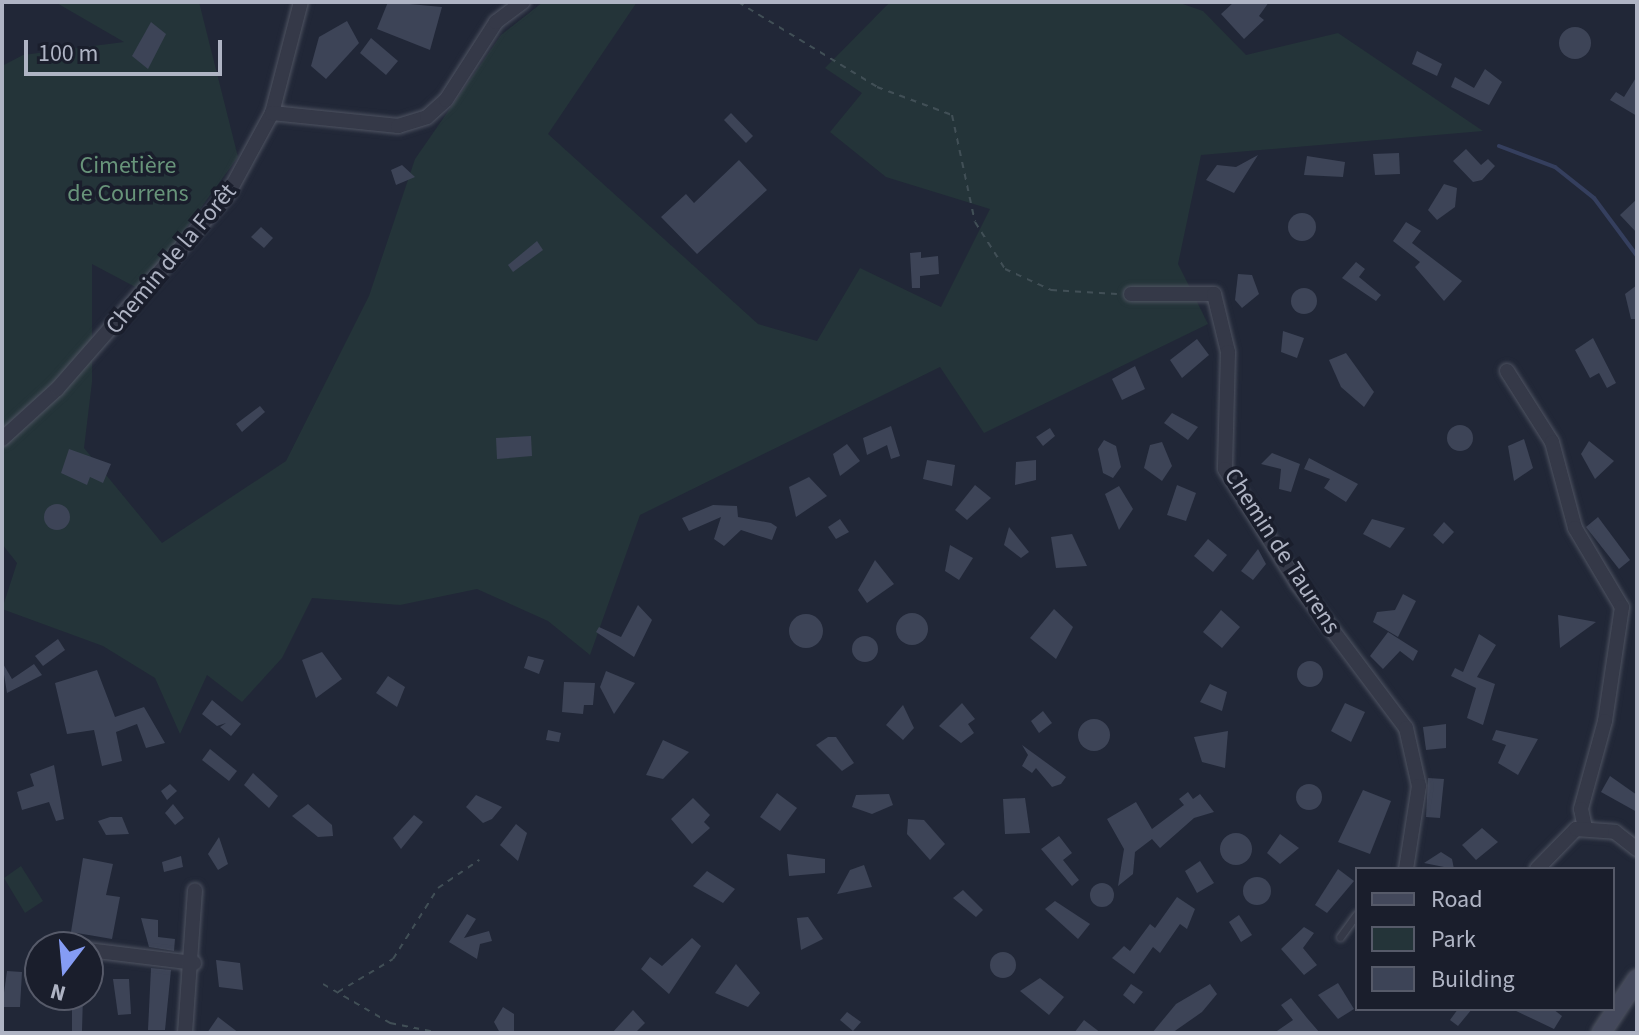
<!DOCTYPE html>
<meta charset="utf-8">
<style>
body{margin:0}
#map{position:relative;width:1639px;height:1035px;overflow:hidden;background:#212737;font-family:"Source Sans 3",sans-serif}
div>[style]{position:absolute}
.green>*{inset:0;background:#243439}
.stream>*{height:4px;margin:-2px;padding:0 2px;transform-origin:2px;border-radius:2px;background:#353f5e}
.building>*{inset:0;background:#3d4457}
.round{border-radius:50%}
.path>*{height:2px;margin-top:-1px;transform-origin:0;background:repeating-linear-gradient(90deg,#414f56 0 6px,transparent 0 12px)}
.roads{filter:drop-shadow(0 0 2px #4f5462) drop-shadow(0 0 2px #4f5462)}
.lane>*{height:7px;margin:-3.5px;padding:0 3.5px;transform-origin:3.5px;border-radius:3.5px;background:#353948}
.street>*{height:14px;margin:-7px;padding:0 7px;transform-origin:7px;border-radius:7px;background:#353948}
.secondary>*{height:18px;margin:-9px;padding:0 9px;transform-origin:9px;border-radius:9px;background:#43485b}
span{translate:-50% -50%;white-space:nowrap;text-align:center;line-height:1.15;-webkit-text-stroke:7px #1a1e2c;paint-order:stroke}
.park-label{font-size:24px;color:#68947a}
.street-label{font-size:24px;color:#afb4c4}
.frame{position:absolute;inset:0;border:4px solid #afb4c4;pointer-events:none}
.legend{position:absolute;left:1355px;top:867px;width:260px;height:144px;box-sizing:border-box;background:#1a1e2c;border:2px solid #565a69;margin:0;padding:10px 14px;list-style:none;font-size:24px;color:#afb4c4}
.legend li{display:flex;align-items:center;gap:16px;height:40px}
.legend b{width:40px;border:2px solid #565a69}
.north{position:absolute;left:24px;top:931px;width:80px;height:80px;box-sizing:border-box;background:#1a1e2c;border:2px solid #565a69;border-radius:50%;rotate:196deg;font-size:22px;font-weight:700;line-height:32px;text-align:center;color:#afb4c4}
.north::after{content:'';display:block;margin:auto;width:28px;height:36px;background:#859cf4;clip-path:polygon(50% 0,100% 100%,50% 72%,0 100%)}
.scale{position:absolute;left:24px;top:40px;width:198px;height:36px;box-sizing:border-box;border:4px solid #afb4c4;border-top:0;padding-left:10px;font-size:24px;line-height:28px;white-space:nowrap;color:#afb4c4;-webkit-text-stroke:6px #1a1e2c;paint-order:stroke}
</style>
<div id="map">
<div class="green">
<div style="clip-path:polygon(55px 2px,199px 2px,238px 157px,141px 290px,92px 264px,92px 382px,84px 448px,162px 543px,286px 461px,369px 296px,415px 159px,501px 35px,543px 2px,637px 2px,548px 134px,758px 324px,817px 341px,860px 268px,941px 307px,990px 209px,886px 177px,830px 132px,862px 93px,825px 68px,890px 2px,1177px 2px,1203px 11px,1246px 55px,1338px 33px,1483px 131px,1201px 155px,1178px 264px,1208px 324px,984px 433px,940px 367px,640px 515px,590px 655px,548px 621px,477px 589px,400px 605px,312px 598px,282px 658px,242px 702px,207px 675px,180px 734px,155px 678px,103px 646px,2px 609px,17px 563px,2px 544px,2px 66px,23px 55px,124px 42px)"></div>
<div style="clip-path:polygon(21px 866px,43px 901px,25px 913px,4px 878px)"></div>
</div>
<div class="stream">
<div style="left:1499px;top:146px;width:60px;rotate:20.6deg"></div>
<div style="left:1555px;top:167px;width:50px;rotate:38.5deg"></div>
<div style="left:1594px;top:198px;width:72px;rotate:53.4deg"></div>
</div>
<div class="building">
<div style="clip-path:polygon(388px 2px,442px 7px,430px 50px,377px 29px)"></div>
<div style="clip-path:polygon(1234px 2px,1269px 2px,1259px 16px,1264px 20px,1244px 39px,1221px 14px)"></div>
<div style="clip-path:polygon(347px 21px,359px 43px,326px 79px,311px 66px,319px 37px)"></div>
<div style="clip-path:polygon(151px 22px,166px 34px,148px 69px,132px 56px)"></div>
<div class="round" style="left:1559px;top:27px;width:32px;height:32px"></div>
<div style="clip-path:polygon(371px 38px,398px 61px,386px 75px,360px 53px)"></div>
<div style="clip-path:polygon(1417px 51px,1442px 64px,1437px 76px,1412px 64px)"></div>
<div style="clip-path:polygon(1485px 69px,1502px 82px,1489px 105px,1451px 87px,1455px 77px,1474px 88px)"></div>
<div style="clip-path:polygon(1637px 76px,1637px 116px,1610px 100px,1616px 92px,1624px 97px)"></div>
<div style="clip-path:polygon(731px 113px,753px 136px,746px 143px,724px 120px)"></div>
<div style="clip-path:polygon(1466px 149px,1481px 165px,1488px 159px,1495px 166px,1482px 180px,1473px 182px,1453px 161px)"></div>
<div style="clip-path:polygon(1399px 153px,1400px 174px,1375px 175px,1373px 154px)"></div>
<div style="clip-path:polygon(1258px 155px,1234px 193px,1206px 180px,1217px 165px,1236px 167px)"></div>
<div style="clip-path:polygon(1307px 156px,1345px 162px,1343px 177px,1304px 175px)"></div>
<div style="clip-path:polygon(739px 160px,767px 190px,697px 254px,661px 217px,686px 194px,694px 203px)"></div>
<div style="clip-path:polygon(402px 165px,415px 177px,396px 185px,391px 170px)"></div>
<div style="clip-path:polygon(1444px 184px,1457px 188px,1455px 207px,1437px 220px,1428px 210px)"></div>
<div style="clip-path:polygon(1637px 199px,1637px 233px,1620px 215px)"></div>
<div class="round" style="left:1288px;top:213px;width:28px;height:28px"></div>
<div style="clip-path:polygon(1406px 222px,1421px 231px,1412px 243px,1462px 281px,1444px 301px,1415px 267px,1420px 262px,1393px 241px)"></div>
<div style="clip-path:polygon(261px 227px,273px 238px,264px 248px,251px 237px)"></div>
<div style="clip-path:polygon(537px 241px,543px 250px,513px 272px,508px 265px)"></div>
<div style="clip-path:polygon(921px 252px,921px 258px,938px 256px,939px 274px,920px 276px,920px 288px,912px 288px,910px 253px)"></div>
<div style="clip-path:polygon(1356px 262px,1365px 269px,1359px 277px,1381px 295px,1376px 301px,1342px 278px)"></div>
<div style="clip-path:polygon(1238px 274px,1252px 275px,1259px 294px,1242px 308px,1235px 300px)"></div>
<div style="clip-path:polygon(1637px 285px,1637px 319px,1631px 319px,1625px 294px)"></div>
<div class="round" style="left:1291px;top:288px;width:26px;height:26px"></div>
<div style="clip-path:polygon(1283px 331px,1304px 338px,1297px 358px,1281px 352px)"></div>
<div style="clip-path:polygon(1593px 338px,1616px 383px,1607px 388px,1599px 373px,1590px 378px,1575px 350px)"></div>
<div style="clip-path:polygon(1197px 339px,1209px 355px,1182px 378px,1170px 360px)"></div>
<div style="clip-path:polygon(1346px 353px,1374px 392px,1364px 407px,1341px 387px,1329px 360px)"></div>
<div style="clip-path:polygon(1135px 366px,1145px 389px,1122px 400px,1112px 379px)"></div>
<div style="clip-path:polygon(260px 406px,265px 412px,242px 432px,236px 424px)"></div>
<div style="clip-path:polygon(1172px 413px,1198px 427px,1188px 440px,1164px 423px)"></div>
<div class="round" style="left:1447px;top:425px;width:26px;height:26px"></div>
<div style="clip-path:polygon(891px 426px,900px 456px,891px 459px,887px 445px,867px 455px,863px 438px)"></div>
<div style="clip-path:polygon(1050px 428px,1055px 436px,1043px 446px,1036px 437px)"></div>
<div style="clip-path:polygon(531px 436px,532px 456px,497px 459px,496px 438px)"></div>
<div style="clip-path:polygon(1524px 439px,1533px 468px,1514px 481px,1508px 446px)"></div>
<div style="clip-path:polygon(1104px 440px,1116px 446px,1121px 467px,1113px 478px,1103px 473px,1098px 449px)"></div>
<div style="clip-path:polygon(1589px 441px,1614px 461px,1595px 479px,1581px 454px)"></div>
<div style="clip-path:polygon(1162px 442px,1172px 466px,1162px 481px,1144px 468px,1150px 445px)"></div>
<div style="clip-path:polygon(847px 444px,860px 461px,840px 476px,833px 454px)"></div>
<div style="clip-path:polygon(69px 449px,111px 464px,103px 483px,90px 477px,87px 485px,61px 473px)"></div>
<div style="clip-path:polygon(1272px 453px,1300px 464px,1291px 492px,1279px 489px,1281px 469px,1261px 464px)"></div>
<div style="clip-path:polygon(1309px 458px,1358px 484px,1346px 502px,1324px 488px,1330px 479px,1304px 469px)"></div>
<div style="clip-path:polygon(927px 460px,955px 465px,952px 486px,923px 479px)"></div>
<div style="clip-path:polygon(1036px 460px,1036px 480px,1015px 485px,1016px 462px)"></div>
<div style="clip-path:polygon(809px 477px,827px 496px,796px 517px,789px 487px)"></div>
<div style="clip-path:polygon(975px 485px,991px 498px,967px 520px,955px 510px)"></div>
<div style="clip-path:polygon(1177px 485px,1196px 493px,1186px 521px,1167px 515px)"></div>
<div style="clip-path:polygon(1119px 486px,1133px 509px,1119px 530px,1105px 494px)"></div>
<div class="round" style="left:44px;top:504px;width:26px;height:26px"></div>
<div style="clip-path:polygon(713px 505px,737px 506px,738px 517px,771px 523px,777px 527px,772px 540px,741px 530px,724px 546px,714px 539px,721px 517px,689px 531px,682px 518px)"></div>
<div style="clip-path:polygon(1598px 517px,1630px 560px,1619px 569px,1586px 527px)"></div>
<div style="clip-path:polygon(840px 519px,849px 532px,836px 539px,828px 527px)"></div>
<div style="clip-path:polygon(1372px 519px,1405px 528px,1390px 548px,1363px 534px)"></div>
<div style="clip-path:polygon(1444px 522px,1454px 532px,1443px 544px,1433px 535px)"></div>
<div style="clip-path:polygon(1009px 527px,1029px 552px,1021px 558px,1004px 545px)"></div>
<div style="clip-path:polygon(1072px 534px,1087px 566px,1056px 568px,1051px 537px)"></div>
<div style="clip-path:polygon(1208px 539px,1227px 555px,1213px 572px,1194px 556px)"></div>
<div style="clip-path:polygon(950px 545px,973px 558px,959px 580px,945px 571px)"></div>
<div style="clip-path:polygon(1258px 549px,1266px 564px,1253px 580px,1241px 571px)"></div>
<div style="clip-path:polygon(875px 560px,894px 584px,867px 603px,858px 590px)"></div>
<div style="clip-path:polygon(1403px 594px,1416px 601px,1398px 637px,1373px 622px,1377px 612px,1395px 610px)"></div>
<div style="clip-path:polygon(638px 605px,652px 620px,634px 657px,596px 632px,599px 627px,621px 637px)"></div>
<div style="clip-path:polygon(1054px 609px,1073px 627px,1056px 659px,1030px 638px)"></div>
<div style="clip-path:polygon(1221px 610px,1240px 627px,1222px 648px,1203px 632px)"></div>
<div class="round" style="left:896px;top:613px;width:32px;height:32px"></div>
<div class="round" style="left:789px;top:614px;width:34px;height:34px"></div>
<div style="clip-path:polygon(1558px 615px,1596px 622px,1560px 648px)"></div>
<div style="clip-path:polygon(1388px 632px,1418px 651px,1413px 661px,1400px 651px,1383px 669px,1370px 656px)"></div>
<div style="clip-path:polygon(1479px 634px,1496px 645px,1477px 677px,1495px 684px,1483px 725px,1467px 718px,1476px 688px,1451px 676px,1455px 668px,1463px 672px)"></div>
<div class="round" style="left:852px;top:636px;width:26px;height:26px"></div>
<div style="clip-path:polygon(58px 639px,65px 650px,43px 666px,35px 656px)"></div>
<div style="clip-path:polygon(322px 652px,342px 679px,316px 698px,302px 660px)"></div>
<div style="clip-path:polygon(528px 656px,544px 660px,539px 674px,524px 668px)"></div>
<div class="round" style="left:1297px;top:661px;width:26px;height:26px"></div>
<div style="clip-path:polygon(2px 662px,12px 679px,34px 664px,42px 675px,7px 693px)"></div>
<div style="clip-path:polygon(97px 670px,115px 717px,144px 707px,165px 743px,146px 748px,137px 724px,116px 732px,122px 761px,102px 766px,94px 730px,67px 734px,55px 683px)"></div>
<div style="clip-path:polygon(606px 671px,635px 683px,614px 714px,600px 687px)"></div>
<div style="clip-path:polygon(388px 676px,405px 687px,397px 707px,376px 693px)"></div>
<div style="clip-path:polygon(564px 682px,595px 683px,593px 705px,584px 705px,583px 714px,562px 712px)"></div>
<div style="clip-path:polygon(1210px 684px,1227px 692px,1222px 711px,1200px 702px)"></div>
<div style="clip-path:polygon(212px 700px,241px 724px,231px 736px,220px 727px,226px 723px,217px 726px,202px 714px)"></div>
<div style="clip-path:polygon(962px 703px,975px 719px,968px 724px,974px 733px,961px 743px,939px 726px)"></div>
<div style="clip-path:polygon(1345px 703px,1365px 712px,1351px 742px,1331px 731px)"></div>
<div style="clip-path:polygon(903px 705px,914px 728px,903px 740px,886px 725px)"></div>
<div style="clip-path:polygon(1043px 711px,1052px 723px,1039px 733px,1031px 721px)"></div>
<div class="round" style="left:1078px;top:719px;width:32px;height:32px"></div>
<div style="clip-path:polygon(1446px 724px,1446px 748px,1426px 750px,1423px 727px)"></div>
<div style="clip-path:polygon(548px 730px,561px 733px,559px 742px,546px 740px)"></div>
<div style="clip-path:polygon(1496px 730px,1538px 739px,1518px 775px,1498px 763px,1506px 745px,1492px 740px)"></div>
<div style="clip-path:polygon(1228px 731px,1225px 768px,1202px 762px,1194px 737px)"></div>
<div style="clip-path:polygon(828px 737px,836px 737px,854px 763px,842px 771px,816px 745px)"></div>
<div style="clip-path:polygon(663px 740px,689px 752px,663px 779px,646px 775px)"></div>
<div style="clip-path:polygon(1022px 745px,1066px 777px,1061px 784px,1052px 787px,1036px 768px,1032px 773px,1022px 766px,1028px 755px)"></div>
<div style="clip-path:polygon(210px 749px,237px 771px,229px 781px,202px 760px)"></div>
<div style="clip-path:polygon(54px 765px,64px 819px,56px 821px,49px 802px,22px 810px,17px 792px,34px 786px,30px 774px)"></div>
<div style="clip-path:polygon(253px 773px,278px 796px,269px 808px,244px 785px)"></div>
<div style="clip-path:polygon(1610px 776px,1637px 795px,1637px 812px,1601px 792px)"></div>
<div style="clip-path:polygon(1428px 778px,1444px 779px,1440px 818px,1426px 817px)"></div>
<div style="clip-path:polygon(170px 784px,177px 791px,167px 800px,161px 791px)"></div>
<div class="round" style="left:1296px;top:784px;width:26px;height:26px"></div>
<div style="clip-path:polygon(1363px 790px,1391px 801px,1370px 854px,1338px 842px)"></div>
<div style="clip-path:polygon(1188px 792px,1193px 799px,1200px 794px,1214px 812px,1194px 818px,1160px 848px,1152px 839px,1135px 852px,1133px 874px,1118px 886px,1124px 849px,1107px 819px,1136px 802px,1152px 829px,1184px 805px,1179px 799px)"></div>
<div style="clip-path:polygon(777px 793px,797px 808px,780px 831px,760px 817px)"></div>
<div style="clip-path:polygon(889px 794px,893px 805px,872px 814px,852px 807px,856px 795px)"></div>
<div style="clip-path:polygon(476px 795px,502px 807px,492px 819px,483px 823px,466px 807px)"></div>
<div style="clip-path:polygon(693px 798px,710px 815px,704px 822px,710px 828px,692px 844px,671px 819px)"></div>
<div style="clip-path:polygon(1025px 798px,1030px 833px,1005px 834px,1003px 799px)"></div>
<div style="clip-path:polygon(173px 804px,184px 818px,175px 825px,165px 813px)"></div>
<div style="clip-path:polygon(308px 804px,332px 825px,333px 836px,318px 837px,292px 816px)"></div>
<div style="clip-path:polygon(414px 815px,423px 822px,401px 849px,393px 838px)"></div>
<div style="clip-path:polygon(110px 817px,122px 817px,129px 834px,106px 835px,98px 821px)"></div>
<div style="clip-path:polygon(908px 819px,924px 820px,945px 844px,930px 860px,907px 834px)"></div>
<div style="clip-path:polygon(516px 824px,527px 833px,518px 861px,500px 845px)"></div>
<div style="clip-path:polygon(1482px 828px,1498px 842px,1476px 860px,1462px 845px)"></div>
<div class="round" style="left:1220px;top:833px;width:32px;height:32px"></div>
<div style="clip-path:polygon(1280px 834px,1299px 848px,1280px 864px,1267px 853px)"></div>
<div style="clip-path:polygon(1059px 836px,1072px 853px,1063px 860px,1079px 880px,1072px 886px,1041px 849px)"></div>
<div style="clip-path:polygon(219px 837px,228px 864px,218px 870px,208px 854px)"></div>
<div style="clip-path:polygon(1441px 852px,1452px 859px,1454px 869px,1424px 863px)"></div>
<div style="clip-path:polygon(787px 854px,825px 859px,825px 873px,789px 876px)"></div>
<div style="clip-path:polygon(181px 856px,183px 867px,164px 872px,162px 862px)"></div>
<div style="clip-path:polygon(83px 858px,113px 864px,106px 895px,120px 897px,112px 939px,71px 932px)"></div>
<div style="clip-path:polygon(1200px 861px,1214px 883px,1197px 893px,1185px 871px)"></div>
<div style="clip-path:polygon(864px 865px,872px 887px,837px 894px,850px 870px)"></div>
<div style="clip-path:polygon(1338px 869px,1354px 881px,1327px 913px,1315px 905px)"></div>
<div style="clip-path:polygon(707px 871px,735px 889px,723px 903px,693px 886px)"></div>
<div class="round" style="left:1243px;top:877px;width:28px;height:28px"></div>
<div class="round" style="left:1090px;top:883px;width:24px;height:24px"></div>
<div style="clip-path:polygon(963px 890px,983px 910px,976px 917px,953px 898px)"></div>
<div style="clip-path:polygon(1177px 897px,1195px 909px,1187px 929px,1180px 924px,1160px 953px,1153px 947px,1134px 974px,1112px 958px,1124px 946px,1130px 951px,1150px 924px,1155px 928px)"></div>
<div style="clip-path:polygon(1055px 901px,1090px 924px,1078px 939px,1045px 909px)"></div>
<div style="clip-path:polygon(467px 914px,476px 919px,464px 938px,489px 931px,492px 941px,480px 944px,477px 959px,449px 942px)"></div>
<div style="clip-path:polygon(1239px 915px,1252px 935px,1241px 942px,1229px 922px)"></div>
<div style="clip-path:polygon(808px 917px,823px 939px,801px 950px,797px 918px)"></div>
<div style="clip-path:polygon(141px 918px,158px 920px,158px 937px,175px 939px,174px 951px,149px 947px)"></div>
<div style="clip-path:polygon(1304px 927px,1314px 933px,1303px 948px,1317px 965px,1304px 975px,1281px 949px)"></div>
<div style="clip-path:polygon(692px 938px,701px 946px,669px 994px,641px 969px,650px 957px,662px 966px)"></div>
<div class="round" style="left:990px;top:952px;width:26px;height:26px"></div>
<div style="clip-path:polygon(216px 960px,240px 963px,243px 990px,219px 987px)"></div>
<div style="clip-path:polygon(736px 964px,760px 993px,748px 1007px,715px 993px)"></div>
<div style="clip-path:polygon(151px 968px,171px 970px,165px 1030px,148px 1030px)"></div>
<div style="clip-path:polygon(7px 971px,22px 972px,20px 1007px,2px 1007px)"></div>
<div style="clip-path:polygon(1040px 978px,1064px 997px,1049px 1015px,1020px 991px)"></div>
<div style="clip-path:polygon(113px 979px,129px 979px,131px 1014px,118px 1015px)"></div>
<div style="clip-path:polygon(1338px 983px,1354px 1009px,1338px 1019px,1318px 995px)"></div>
<div style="clip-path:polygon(1131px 984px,1143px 992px,1134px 1004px,1123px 995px)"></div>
<div style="clip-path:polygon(1210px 984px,1217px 994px,1202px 1012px,1172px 1033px,1152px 1033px,1176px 1004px)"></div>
<div style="clip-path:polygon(59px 995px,83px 995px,82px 1031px,72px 1031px,72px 1008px,59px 1008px)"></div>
<div style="clip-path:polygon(1291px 998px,1307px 1018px,1320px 1033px,1274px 1033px,1293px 1020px,1281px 1005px)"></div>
<div style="clip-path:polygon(503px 1007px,514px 1014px,514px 1033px,500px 1033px,494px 1022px)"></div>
<div style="clip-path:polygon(1458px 1009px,1472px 1009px,1458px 1026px,1450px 1020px)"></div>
<div style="clip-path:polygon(1512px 1009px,1553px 1009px,1562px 1016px,1554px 1029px)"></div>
<div style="clip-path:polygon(633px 1010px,645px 1023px,635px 1033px,612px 1033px)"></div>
<div style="clip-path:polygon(847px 1012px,861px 1022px,853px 1031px,840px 1020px)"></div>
<div style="clip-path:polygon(218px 1017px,239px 1033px,207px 1033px)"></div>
<div style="clip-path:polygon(1084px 1020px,1101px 1033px,1074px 1033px)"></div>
</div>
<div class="path">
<div style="left:738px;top:2px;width:163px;rotate:31.4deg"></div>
<div style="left:877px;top:87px;width:80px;rotate:20.5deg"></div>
<div style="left:952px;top:115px;width:109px;rotate:77.9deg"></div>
<div style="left:975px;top:222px;width:56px;rotate:57.4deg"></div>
<div style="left:1005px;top:269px;width:51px;rotate:24.5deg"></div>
<div style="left:1051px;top:290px;width:66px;rotate:3.5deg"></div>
<div style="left:323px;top:984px;width:78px;rotate:30.2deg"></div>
<div style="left:390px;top:1023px;width:51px;rotate:11.3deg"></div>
<div style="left:338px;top:992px;width:64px;rotate:-31deg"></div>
<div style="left:393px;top:959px;width:84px;rotate:-57.6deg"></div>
<div style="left:438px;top:888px;width:50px;rotate:-34.3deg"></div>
</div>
<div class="roads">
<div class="lane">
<div style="left:1340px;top:937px;width:29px;rotate:-54deg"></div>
</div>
<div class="street">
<div style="left:272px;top:113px;width:115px;rotate:-75.4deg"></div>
<div style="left:1131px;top:294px;width:83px"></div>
<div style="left:1214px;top:294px;width:60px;rotate:76.4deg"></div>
<div style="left:1228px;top:352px;width:117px;rotate:91.5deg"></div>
<div style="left:1225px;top:469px;width:135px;rotate:57.7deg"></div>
<div style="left:1297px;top:583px;width:181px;rotate:53.1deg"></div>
<div style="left:1406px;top:728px;width:59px;rotate:77.4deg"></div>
<div style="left:1419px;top:786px;width:84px;rotate:98.9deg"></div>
<div style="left:1507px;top:371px;width:84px;rotate:57.6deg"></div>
<div style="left:1552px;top:442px;width:89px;rotate:75deg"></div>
<div style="left:1575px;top:528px;width:92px;rotate:59.3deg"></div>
<div style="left:1622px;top:607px;width:115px;rotate:98.5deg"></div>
<div style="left:1605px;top:721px;width:91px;rotate:105.3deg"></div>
<div style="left:1581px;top:809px;width:19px;rotate:78deg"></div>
<div style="left:2px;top:439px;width:74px;rotate:-42.3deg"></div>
<div style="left:57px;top:389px;width:259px;rotate:-48.8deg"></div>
<div style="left:228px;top:194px;width:92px;rotate:-61.5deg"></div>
<div style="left:272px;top:113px;width:127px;rotate:5.9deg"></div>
<div style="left:398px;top:126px;width:30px;rotate:-17deg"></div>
<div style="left:427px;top:117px;width:25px;rotate:-42deg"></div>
<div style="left:446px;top:100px;width:93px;rotate:-57.3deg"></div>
<div style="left:496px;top:22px;width:34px;rotate:-37deg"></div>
<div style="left:1537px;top:869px;width:56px;rotate:-45.7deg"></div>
<div style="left:1576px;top:829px;width:39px;rotate:4deg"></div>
<div style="left:1615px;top:832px;width:28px;rotate:38deg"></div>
<div style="left:88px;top:950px;width:107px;rotate:7deg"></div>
<div style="left:185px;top:1033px;width:143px;rotate:-86deg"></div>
</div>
<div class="secondary">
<div style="left:1601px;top:1033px;width:65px;rotate:-56.3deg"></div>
</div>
</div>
<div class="park-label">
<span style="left:128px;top:180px">Cimetière<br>de Courrens</span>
</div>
<div class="street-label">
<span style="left:171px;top:259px;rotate:-50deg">Chemin de la Forêt</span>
<span style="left:1282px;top:551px;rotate:57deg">Chemin de Taurens</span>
</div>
<div class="frame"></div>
<ul class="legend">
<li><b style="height:10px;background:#43485b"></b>Road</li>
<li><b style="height:22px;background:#243439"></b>Park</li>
<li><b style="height:22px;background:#3d4457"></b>Building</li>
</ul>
<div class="north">N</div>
<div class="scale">100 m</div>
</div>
